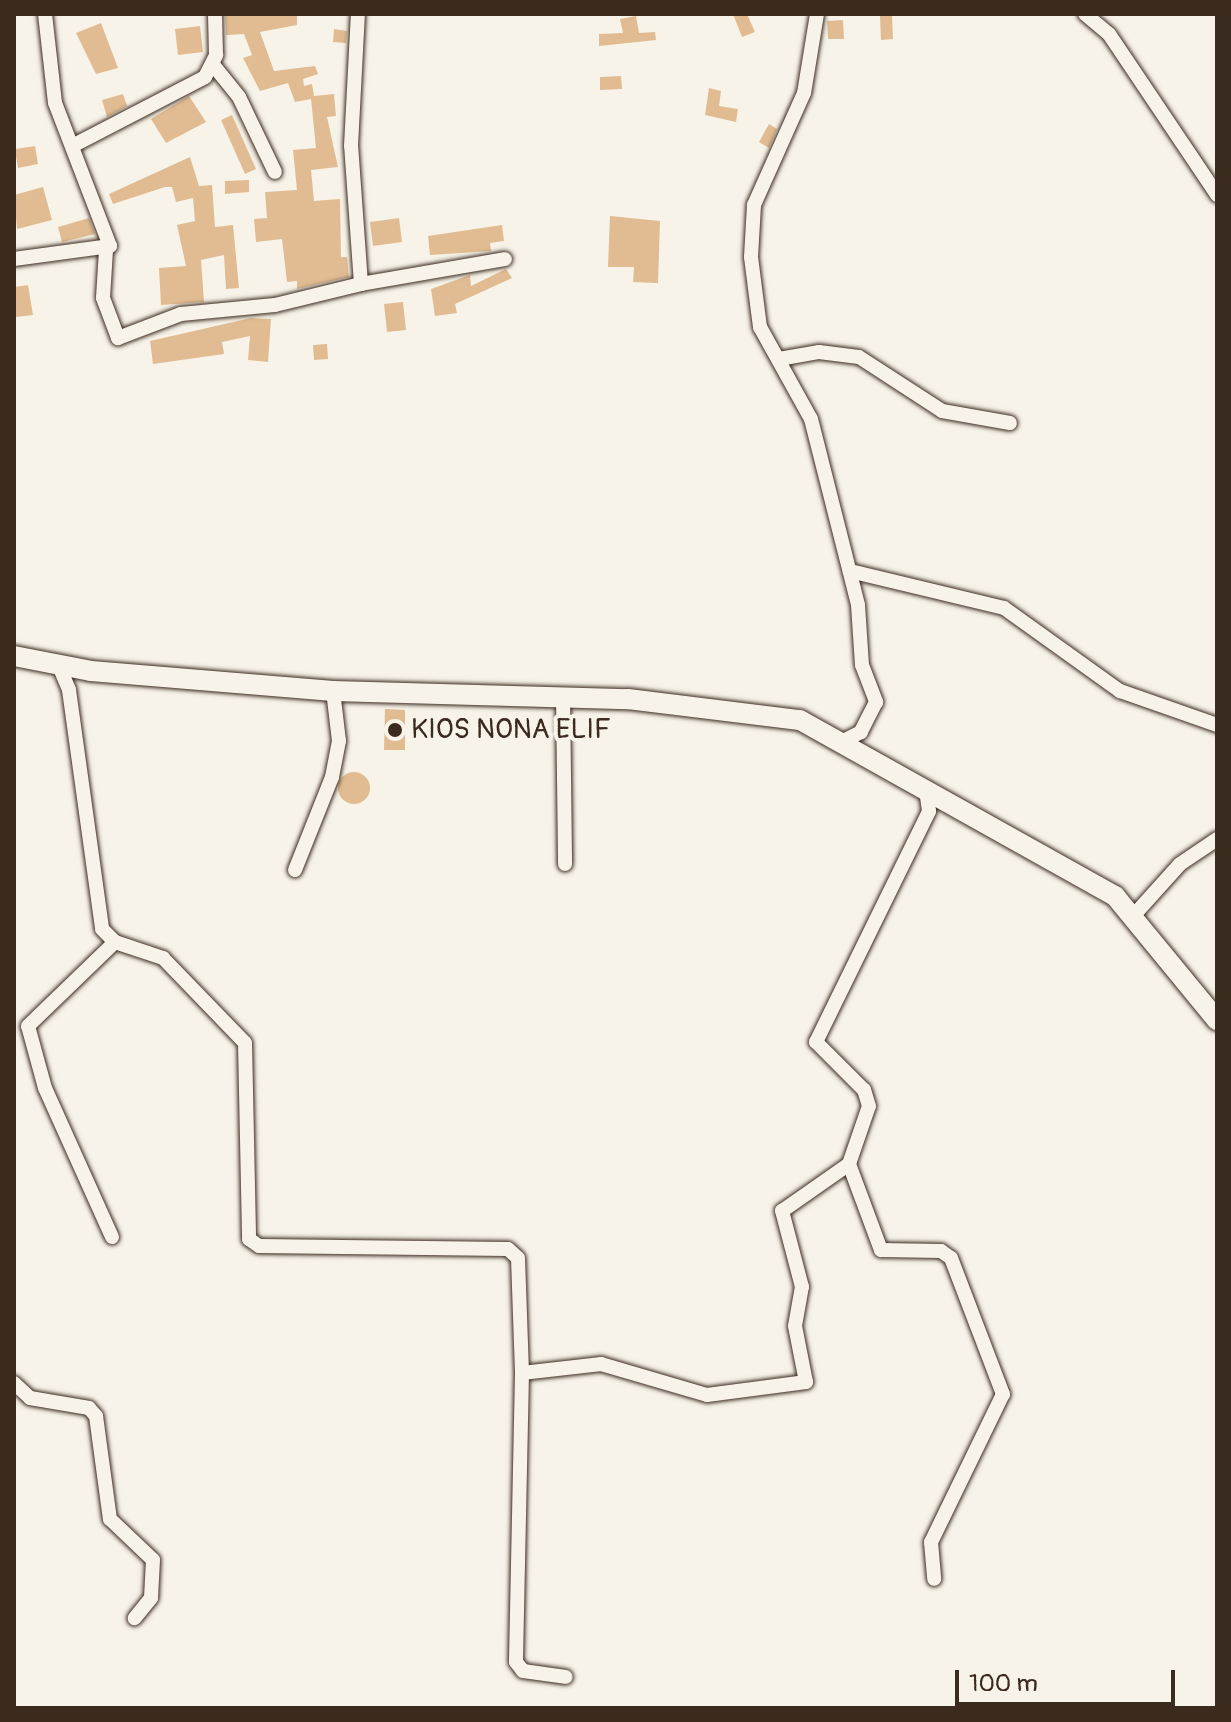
<!DOCTYPE html>
<style>
body{margin:0}
#map{position:relative;width:1231px;height:1722px;overflow:hidden;background:#f7f3e8;font-family:Pangolin,sans-serif}
div>[style]{position:absolute}
.building>*{inset:0;background:#e1bc92}
.round{border-radius:50%}
.roads{filter:drop-shadow(0 0 2px #3b2a1e) drop-shadow(0 0 2px #3b2a1e)}
.street>*{height:14px;margin:-7px;padding:0 7px;transform-origin:7px;border-radius:7px;background:#f7f3e8}
.secondary>*{height:20px;margin:-10px;padding:0 10px;transform-origin:10px;border-radius:10px;background:#f7f3e8}
.dots>*{width:22px;height:22px;translate:-50% -50%;box-sizing:border-box;border:4px solid #f7f3e8;border-radius:50%}
span{translate:-50% -50%;white-space:nowrap;text-align:center;line-height:1.15;-webkit-text-stroke:8px #f7f3e8;paint-order:stroke}
.poi-label{font-size:28px;color:#3b2a1e}
.left{translate:0 -50%;text-align:left}
.frame{position:absolute;inset:0;border:16px solid #3b2a1e;pointer-events:none}
.scale{position:absolute;left:955px;top:1670px;width:220px;height:36px;box-sizing:border-box;border:4px solid #3b2a1e;border-top:0;padding-left:10px;font-size:24px;line-height:28px;white-space:nowrap;color:#3b2a1e;-webkit-text-stroke:6px #f7f3e8;paint-order:stroke}
</style>
<div id="map">
<div class="building">
<div style="clip-path:polygon(239px 14px,297px 14px,297px 25px,260px 32px,274px 71px,315px 66px,318px 74px,303px 79px,304px 86px,312px 84px,314px 96px,334px 94px,336px 116px,327px 117px,338px 167px,311px 170px,314px 201px,340px 199px,341px 257px,347px 257px,349px 277px,297px 289px,297px 281px,287px 282px,282px 239px,256px 242px,254px 219px,267px 218px,265px 192px,297px 190px,293px 150px,316px 148px,311px 99px,295px 102px,288px 83px,260px 91px,243px 58px,252px 55px,244px 34px,226px 35px,225px 15px)"></div>
<div style="clip-path:polygon(733px 14px,747px 14px,755px 32px,742px 37px)"></div>
<div style="clip-path:polygon(636px 16px,639px 33px,655px 32px,656px 40px,599px 46px,599px 34px,623px 33px,620px 19px)"></div>
<div style="clip-path:polygon(880px 16px,892px 16px,893px 39px,881px 40px)"></div>
<div style="clip-path:polygon(843px 20px,844px 39px,828px 39px,827px 21px)"></div>
<div style="clip-path:polygon(101px 23px,118px 68px,96px 74px,76px 33px)"></div>
<div style="clip-path:polygon(200px 26px,203px 52px,178px 55px,175px 29px)"></div>
<div style="clip-path:polygon(334px 29px,347px 31px,346px 43px,333px 42px)"></div>
<div style="clip-path:polygon(621px 76px,622px 89px,600px 90px,600px 77px)"></div>
<div style="clip-path:polygon(709px 88px,721px 91px,719px 106px,738px 109px,736px 122px,705px 115px)"></div>
<div style="clip-path:polygon(123px 94px,127px 106px,107px 117px,102px 100px)"></div>
<div style="clip-path:polygon(189px 96px,206px 122px,166px 143px,151px 119px)"></div>
<div style="clip-path:polygon(232px 115px,256px 169px,245px 174px,221px 120px)"></div>
<div style="clip-path:polygon(769px 124px,777px 129px,769px 148px,759px 142px)"></div>
<div style="clip-path:polygon(35px 146px,38px 164px,18px 168px,15px 149px)"></div>
<div style="clip-path:polygon(190px 157px,199px 186px,212px 185px,215px 227px,233px 225px,239px 288px,226px 289px,224px 255px,201px 260px,204px 302px,161px 305px,159px 268px,186px 266px,177px 225px,195px 221px,193px 198px,176px 202px,172px 187px,165px 187px,113px 204px,109px 194px)"></div>
<div style="clip-path:polygon(249px 180px,249px 192px,225px 194px,225px 181px)"></div>
<div style="clip-path:polygon(43px 187px,52px 220px,17px 229px,14px 195px)"></div>
<div style="clip-path:polygon(610px 216px,660px 221px,658px 283px,633px 282px,634px 267px,608px 267px)"></div>
<div style="clip-path:polygon(89px 218px,95px 234px,62px 242px,58px 227px)"></div>
<div style="clip-path:polygon(399px 218px,402px 242px,373px 246px,370px 222px)"></div>
<div style="clip-path:polygon(502px 225px,504px 241px,490px 243px,491px 251px,430px 255px,428px 236px)"></div>
<div style="clip-path:polygon(506px 269px,512px 278px,455px 304px,457px 313px,435px 316px,431px 289px,470px 275px,471px 286px)"></div>
<div style="clip-path:polygon(28px 285px,33px 315px,16px 317px,14px 287px)"></div>
<div style="clip-path:polygon(403px 302px,406px 330px,387px 332px,384px 304px)"></div>
<div style="clip-path:polygon(251px 318px,271px 319px,268px 362px,248px 360px,250px 336px,222px 342px,224px 354px,153px 364px,150px 341px)"></div>
<div style="clip-path:polygon(327px 344px,328px 359px,314px 360px,313px 345px)"></div>
<div style="clip-path:polygon(385px 709px,405px 710px,405px 750px,384px 750px)"></div>
<div class="round" style="left:338px;top:772px;width:32px;height:32px"></div>
</div>
<div class="roads">
<div class="street">
<div style="left:817px;top:14px;width:80px;rotate:99.3deg"></div>
<div style="left:804px;top:93px;width:123px;rotate:114.1deg"></div>
<div style="left:754px;top:205px;width:52px;rotate:93.3deg"></div>
<div style="left:751px;top:257px;width:71px;rotate:82.7deg"></div>
<div style="left:760px;top:327px;width:105px;rotate:61deg"></div>
<div style="left:811px;top:419px;width:192px;rotate:75.8deg"></div>
<div style="left:858px;top:605px;width:60px;rotate:86.2deg"></div>
<div style="left:862px;top:665px;width:40px;rotate:69deg"></div>
<div style="left:876px;top:702px;width:34px;rotate:117deg"></div>
<div style="left:861px;top:732px;width:20px;rotate:153deg"></div>
<div style="left:1085px;top:14px;width:31px;rotate:40deg"></div>
<div style="left:1109px;top:34px;width:194px;rotate:56.1deg"></div>
<div style="left:214px;top:66px;width:40px;rotate:51deg"></div>
<div style="left:239px;top:97px;width:83px;rotate:64.4deg"></div>
<div style="left:76px;top:144px;width:145px;rotate:-27.4deg"></div>
<div style="left:205px;top:77px;width:25px;rotate:-63deg"></div>
<div style="left:216px;top:55px;width:41px;rotate:-91.4deg"></div>
<div style="left:106px;top:250px;width:48px;rotate:93.6deg"></div>
<div style="left:103px;top:298px;width:43px;rotate:69.4deg"></div>
<div style="left:118px;top:338px;width:67px;rotate:-20.9deg"></div>
<div style="left:181px;top:314px;width:94px;rotate:-5.5deg"></div>
<div style="left:275px;top:305px;width:89px;rotate:-13.7deg"></div>
<div style="left:361px;top:284px;width:138px;rotate:-94.1deg"></div>
<div style="left:351px;top:146px;width:132px;rotate:-87deg"></div>
<div style="left:14px;top:259px;width:97px;rotate:-7.7deg"></div>
<div style="left:110px;top:246px;width:153px;rotate:-111deg"></div>
<div style="left:55px;top:103px;width:90px;rotate:-96.4deg"></div>
<div style="left:361px;top:284px;width:146px;rotate:-9.8deg"></div>
<div style="left:779px;top:359px;width:41px;rotate:-9.9deg"></div>
<div style="left:819px;top:352px;width:40px;rotate:7.1deg"></div>
<div style="left:859px;top:357px;width:99px;rotate:33deg"></div>
<div style="left:942px;top:411px;width:69px;rotate:10deg"></div>
<div style="left:850px;top:571px;width:158px;rotate:13.5deg"></div>
<div style="left:1004px;top:608px;width:143px;rotate:35.6deg"></div>
<div style="left:1120px;top:691px;width:103px;rotate:19.3deg"></div>
<div style="left:59px;top:666px;width:26px;rotate:67deg"></div>
<div style="left:69px;top:690px;width:241px;rotate:82.1deg"></div>
<div style="left:102px;top:929px;width:18px;rotate:45deg"></div>
<div style="left:115px;top:942px;width:51px;rotate:18.4deg"></div>
<div style="left:163px;top:958px;width:118px;rotate:46deg"></div>
<div style="left:245px;top:1043px;width:196px;rotate:88.8deg"></div>
<div style="left:249px;top:1239px;width:12px;rotate:35deg"></div>
<div style="left:259px;top:1246px;width:249px;rotate:0.7deg"></div>
<div style="left:508px;top:1249px;width:13px;rotate:42deg"></div>
<div style="left:518px;top:1258px;width:115px;rotate:88deg"></div>
<div style="left:522px;top:1373px;width:80px;rotate:-6.5deg"></div>
<div style="left:601px;top:1364px;width:110px;rotate:16.3deg"></div>
<div style="left:707px;top:1395px;width:100px;rotate:-7.5deg"></div>
<div style="left:806px;top:1382px;width:57px;rotate:-101.1deg"></div>
<div style="left:795px;top:1326px;width:40px;rotate:-80deg"></div>
<div style="left:802px;top:1287px;width:79px;rotate:-104.7deg"></div>
<div style="left:782px;top:1211px;width:82px;rotate:-35deg"></div>
<div style="left:849px;top:1164px;width:61px;rotate:-71deg"></div>
<div style="left:869px;top:1106px;width:17px;rotate:-107deg"></div>
<div style="left:864px;top:1090px;width:68px;rotate:-135deg"></div>
<div style="left:816px;top:1042px;width:257px;rotate:-63.9deg"></div>
<div style="left:929px;top:811px;width:22px;rotate:-98deg"></div>
<div style="left:563px;top:695px;width:169px;rotate:89.3deg"></div>
<div style="left:295px;top:870px;width:100px;rotate:-68.3deg"></div>
<div style="left:332px;top:777px;width:37px;rotate:-79deg"></div>
<div style="left:339px;top:741px;width:50px;rotate:-96.8deg"></div>
<div style="left:1135px;top:914px;width:67px;rotate:-48deg"></div>
<div style="left:1180px;top:864px;width:45px;rotate:-34deg"></div>
<div style="left:849px;top:1164px;width:92px;rotate:69.6deg"></div>
<div style="left:881px;top:1250px;width:60px;rotate:1deg"></div>
<div style="left:941px;top:1251px;width:12px;rotate:35deg"></div>
<div style="left:951px;top:1258px;width:146px;rotate:69.1deg"></div>
<div style="left:1003px;top:1394px;width:165px;rotate:115.9deg"></div>
<div style="left:931px;top:1542px;width:37px;rotate:85deg"></div>
<div style="left:112px;top:1237px;width:163px;rotate:-114.2deg"></div>
<div style="left:45px;top:1088px;width:64px;rotate:-105.3deg"></div>
<div style="left:28px;top:1026px;width:121px;rotate:-44deg"></div>
<div style="left:522px;top:1373px;width:289px;rotate:91.2deg"></div>
<div style="left:516px;top:1662px;width:11px;rotate:52deg"></div>
<div style="left:523px;top:1671px;width:43px;rotate:7.9deg"></div>
<div style="left:14px;top:1383px;width:22px;rotate:43deg"></div>
<div style="left:30px;top:1398px;width:60px;rotate:9.6deg"></div>
<div style="left:89px;top:1408px;width:11px;rotate:49deg"></div>
<div style="left:96px;top:1416px;width:104px;rotate:82.3deg"></div>
<div style="left:110px;top:1519px;width:59px;rotate:43.6deg"></div>
<div style="left:153px;top:1560px;width:38px;rotate:93deg"></div>
<div style="left:151px;top:1598px;width:26px;rotate:129deg"></div>
</div>
<div class="secondary">
<div style="left:14px;top:656px;width:78px;rotate:11deg"></div>
<div style="left:91px;top:671px;width:243px;rotate:4.7deg"></div>
<div style="left:333px;top:691px;width:295px;rotate:1.6deg"></div>
<div style="left:628px;top:699px;width:173px;rotate:7deg"></div>
<div style="left:800px;top:720px;width:361px;rotate:29.2deg"></div>
<div style="left:1115px;top:896px;width:161px;rotate:50.6deg"></div>
</div>
</div>
<div class="dots">
<div style="left:395px;top:730px;background:#3b2a1e"></div>
</div>
<div class="poi-label">
<span class="left" style="left:411px;top:730px">KIOS NONA ELIF</span>
</div>
<div class="frame"></div>
<div class="scale">100 m</div>
</div>
